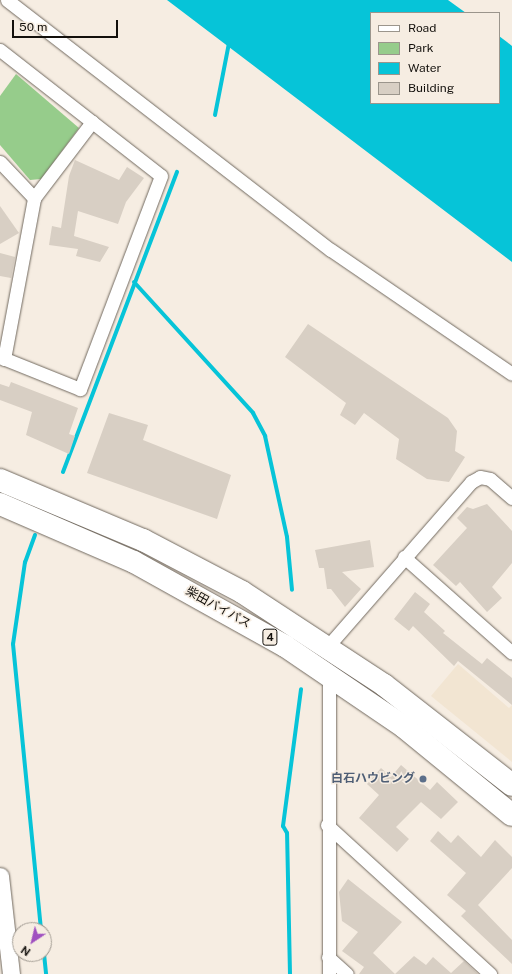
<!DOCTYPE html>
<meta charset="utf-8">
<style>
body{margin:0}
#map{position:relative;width:512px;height:974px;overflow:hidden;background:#f6ede2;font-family:"Public Sans","Noto Sans JP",sans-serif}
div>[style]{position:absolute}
.built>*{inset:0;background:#f2e5d2}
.green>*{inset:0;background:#96cc8b}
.water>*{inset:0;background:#06c4d8}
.stream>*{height:4px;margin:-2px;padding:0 2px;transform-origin:2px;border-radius:2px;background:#06c4d8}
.building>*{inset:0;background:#d8cfc4}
.roads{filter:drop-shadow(0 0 1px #71695f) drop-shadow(0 0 1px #71695f)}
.minor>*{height:13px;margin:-6.5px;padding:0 6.5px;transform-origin:6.5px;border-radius:6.5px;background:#fff}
.tertiary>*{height:17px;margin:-8.5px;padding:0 8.5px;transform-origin:8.5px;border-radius:8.5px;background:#fff}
.trunk>*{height:22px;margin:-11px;padding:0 11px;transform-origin:11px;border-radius:11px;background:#fff}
.dots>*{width:11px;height:11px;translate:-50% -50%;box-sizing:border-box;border:2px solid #f6ede2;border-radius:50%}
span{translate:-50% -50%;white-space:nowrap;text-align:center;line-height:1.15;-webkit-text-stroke:3px #f6ede2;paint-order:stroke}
.shield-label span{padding:1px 3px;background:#f6ede2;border:1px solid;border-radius:3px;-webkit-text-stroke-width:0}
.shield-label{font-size:11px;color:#13100c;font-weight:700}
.street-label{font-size:12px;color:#13100c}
.service-label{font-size:12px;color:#4e5e75;font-weight:700}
.right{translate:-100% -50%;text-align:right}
.legend{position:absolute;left:370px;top:12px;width:130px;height:92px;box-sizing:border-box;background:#f6ede2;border:1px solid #9b958c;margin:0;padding:5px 7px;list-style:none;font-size:12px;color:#13100c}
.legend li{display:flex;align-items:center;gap:8px;height:20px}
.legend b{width:20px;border:1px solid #9b958c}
.north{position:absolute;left:12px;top:922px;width:40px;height:40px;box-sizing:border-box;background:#f6ede2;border:1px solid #9b958c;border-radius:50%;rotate:215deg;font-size:11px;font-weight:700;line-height:16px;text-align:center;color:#13100c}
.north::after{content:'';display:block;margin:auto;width:14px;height:18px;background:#a050c0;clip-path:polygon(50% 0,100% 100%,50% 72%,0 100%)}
.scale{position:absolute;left:12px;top:20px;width:106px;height:18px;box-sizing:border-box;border:2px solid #13100c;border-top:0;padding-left:5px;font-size:12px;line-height:14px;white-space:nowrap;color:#13100c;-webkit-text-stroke:3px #f6ede2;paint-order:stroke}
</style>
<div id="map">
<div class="built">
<div style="clip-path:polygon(458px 664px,509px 708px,512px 705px,512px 762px,431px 696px)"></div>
</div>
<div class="green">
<div style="clip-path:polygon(16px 74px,79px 128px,41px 179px,30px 180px,0 145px,0 96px)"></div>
</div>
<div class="water">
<div style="clip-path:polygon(167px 0,448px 0,466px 13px,371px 13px,371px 103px,499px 103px,499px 36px,507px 42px,512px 46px,512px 262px)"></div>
</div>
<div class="stream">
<div style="left:215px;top:115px;width:73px;rotate:-79deg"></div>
<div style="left:134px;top:282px;width:177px;rotate:47.7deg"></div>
<div style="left:253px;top:413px;width:26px;rotate:62deg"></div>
<div style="left:265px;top:436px;width:103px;rotate:77.7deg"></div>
<div style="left:287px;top:537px;width:53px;rotate:84.6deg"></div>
<div style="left:63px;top:472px;width:321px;rotate:-69.2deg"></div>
<div style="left:35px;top:535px;width:29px;rotate:110deg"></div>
<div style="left:25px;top:562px;width:83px;rotate:98.3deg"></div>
<div style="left:13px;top:644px;width:287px;rotate:84.4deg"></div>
<div style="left:44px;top:954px;width:20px;rotate:84deg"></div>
<div style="left:290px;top:974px;width:141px;rotate:-91.2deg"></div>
<div style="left:287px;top:833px;width:8px;rotate:-120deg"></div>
<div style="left:283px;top:826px;width:138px;rotate:-82.5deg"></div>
</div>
<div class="building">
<div style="clip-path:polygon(75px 160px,119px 180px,127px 167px,144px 178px,126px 202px,118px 224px,78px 211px,74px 236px,109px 247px,100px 262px,76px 256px,78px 249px,49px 245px,52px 226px,61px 228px,69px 176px)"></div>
<div style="clip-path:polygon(0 206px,19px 233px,0 244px)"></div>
<div style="clip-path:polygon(0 253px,15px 257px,11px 278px,0 276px)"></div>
<div style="clip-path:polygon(308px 324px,448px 418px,457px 431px,455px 451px,465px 457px,449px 482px,427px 479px,396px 459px,399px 439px,364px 413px,355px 425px,340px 415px,346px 403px,285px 357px)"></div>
<div style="clip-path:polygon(11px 382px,78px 408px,69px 434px,75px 436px,69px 454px,26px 435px,32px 412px,0 400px,0 384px,9px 387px)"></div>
<div style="clip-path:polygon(109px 413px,148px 425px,143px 440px,231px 475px,217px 519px,87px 473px)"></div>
<div style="clip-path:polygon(487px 504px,512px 531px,512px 563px,492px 587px,502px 598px,487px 612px,460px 582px,456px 586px,433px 565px,467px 528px,457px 518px,467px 507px,473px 509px)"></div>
<div style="clip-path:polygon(370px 540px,374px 567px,342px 572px,361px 589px,345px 607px,331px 589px,327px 589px,324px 568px,319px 568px,315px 550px)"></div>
<div style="clip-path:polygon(415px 592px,430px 604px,424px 612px,445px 631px,443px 633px,482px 664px,487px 658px,512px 678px,512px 705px,458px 661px,454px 666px,413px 626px,409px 631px,394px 619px)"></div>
<div style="clip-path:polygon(401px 765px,430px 790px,437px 782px,458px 802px,441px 819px,421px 802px,396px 827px,409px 839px,397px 852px,359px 818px,379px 795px,367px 784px,381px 768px,391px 777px)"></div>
<div style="clip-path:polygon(438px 831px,451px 843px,458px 835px,481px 857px,495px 840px,512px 857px,512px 868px,478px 905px,512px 940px,512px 964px,461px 916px,466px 911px,447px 895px,466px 873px,430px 841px)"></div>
<div style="clip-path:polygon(348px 879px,402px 922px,373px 953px,395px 974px,414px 956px,426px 965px,433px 957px,451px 973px,464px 961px,478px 974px,359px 974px,364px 967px,342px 951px,358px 932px,342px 921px,339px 892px)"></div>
</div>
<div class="roads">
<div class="minor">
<div style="left:7px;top:0;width:409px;rotate:37.7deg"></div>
<div style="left:331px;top:250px;width:219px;rotate:34.4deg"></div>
<div style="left:0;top:50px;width:204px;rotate:38deg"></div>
<div style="left:161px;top:176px;width:228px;rotate:110.8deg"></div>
<div style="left:80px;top:389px;width:86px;rotate:-158.2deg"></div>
<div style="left:0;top:162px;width:50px;rotate:46.6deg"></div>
<div style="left:4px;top:359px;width:164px;rotate:-79.4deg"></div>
<div style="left:34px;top:198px;width:96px;rotate:-52.7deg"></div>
<div style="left:404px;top:557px;width:144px;rotate:41.6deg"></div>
<div style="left:328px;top:646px;width:218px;rotate:-48.9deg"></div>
<div style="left:471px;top:482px;width:10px;rotate:-29deg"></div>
<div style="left:480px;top:477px;width:10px;rotate:11deg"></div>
<div style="left:490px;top:479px;width:29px;rotate:41deg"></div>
<div style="left:327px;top:825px;width:221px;rotate:42.4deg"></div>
<div style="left:328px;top:957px;width:25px;rotate:42deg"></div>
<div style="left:329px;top:974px;width:300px;rotate:-90deg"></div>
</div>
<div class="tertiary">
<div style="left:0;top:876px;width:99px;rotate:83.6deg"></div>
</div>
<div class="trunk">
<div style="left:0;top:480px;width:155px;rotate:22.8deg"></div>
<div style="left:143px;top:540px;width:112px;rotate:27.7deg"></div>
<div style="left:242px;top:592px;width:170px;rotate:33.2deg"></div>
<div style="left:384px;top:685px;width:162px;rotate:38deg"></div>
<div style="left:0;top:504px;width:146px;rotate:23.4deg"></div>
<div style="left:134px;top:562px;width:173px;rotate:29.1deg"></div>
<div style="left:285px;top:646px;width:144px;rotate:34.2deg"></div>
<div style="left:404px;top:727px;width:139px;rotate:39.2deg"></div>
</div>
</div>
<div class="dots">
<div style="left:423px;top:779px;background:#5c6f8a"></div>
</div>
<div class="shield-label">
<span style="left:270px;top:637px">4</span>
</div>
<div class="street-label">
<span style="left:218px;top:608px;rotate:29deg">柴田バイパス</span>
</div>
<div class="service-label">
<span class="right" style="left:415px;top:779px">白石ハウビング</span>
</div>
<ul class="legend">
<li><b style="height:5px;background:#fff"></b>Road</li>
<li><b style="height:11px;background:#96cc8b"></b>Park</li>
<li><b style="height:11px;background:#06c4d8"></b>Water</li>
<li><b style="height:11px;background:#d8cfc4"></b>Building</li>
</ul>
<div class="north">N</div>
<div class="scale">50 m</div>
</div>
